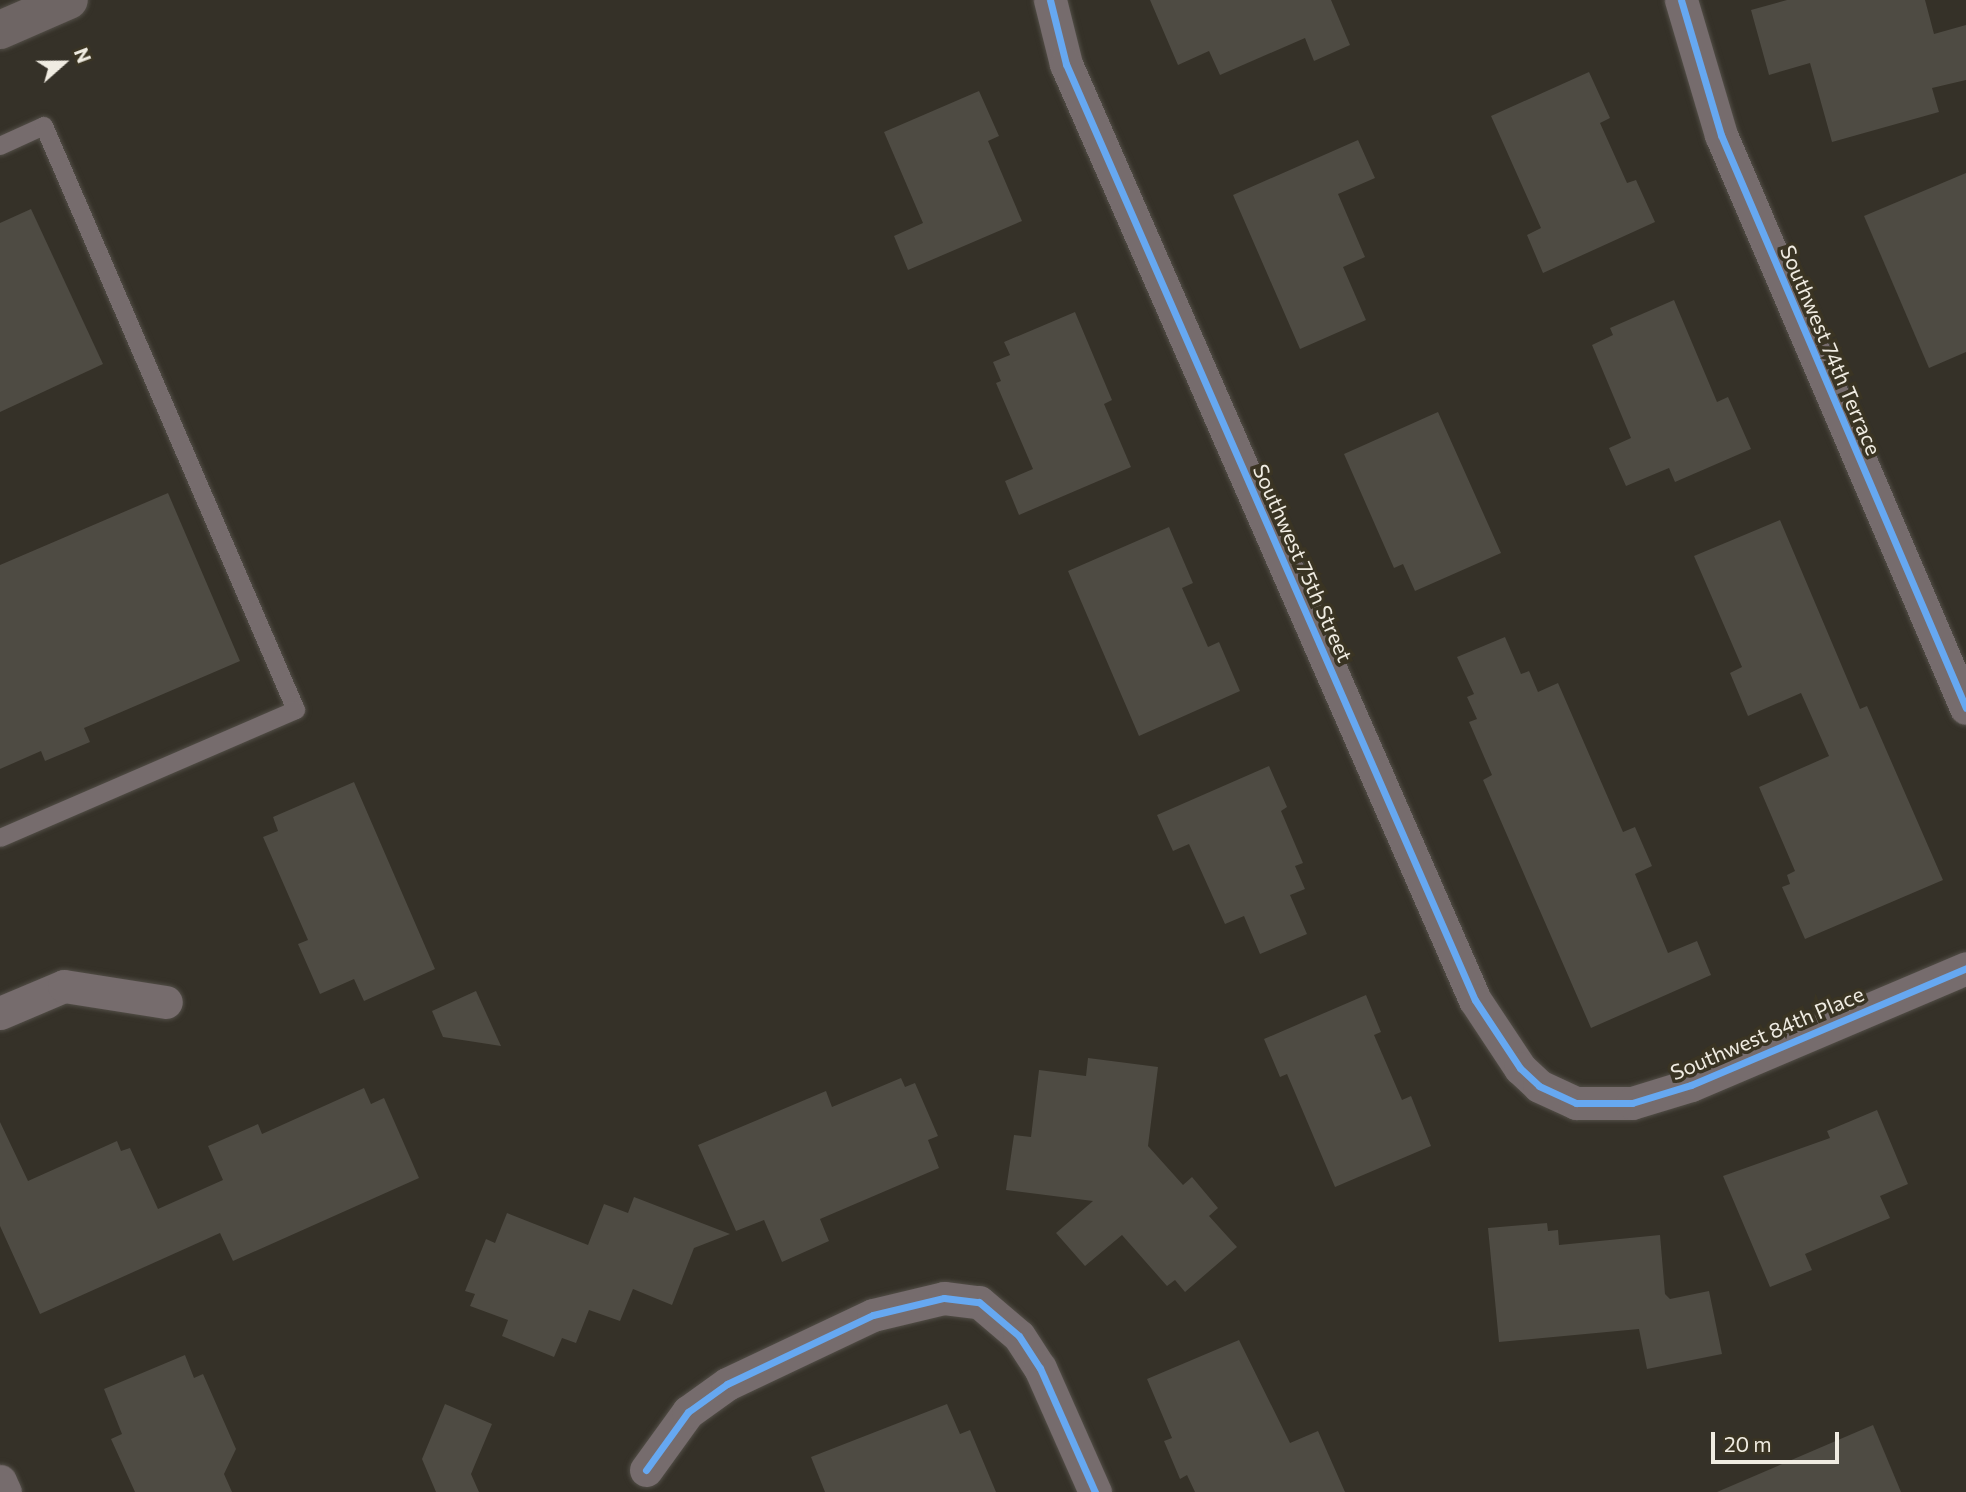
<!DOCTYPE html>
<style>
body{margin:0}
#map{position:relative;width:1966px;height:1492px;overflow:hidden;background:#353128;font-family:Commissioner,sans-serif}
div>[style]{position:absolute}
.building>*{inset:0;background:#4e4b43}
.roads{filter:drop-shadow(0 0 2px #524e47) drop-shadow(0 0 2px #524e47)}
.lane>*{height:18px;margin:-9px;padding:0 9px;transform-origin:9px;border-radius:9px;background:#766c6d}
.street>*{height:33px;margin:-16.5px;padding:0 16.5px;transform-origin:16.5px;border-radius:16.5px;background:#766c6d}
.secondary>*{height:38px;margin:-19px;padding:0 19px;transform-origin:19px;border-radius:19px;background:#6e6564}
.cycleway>*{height:7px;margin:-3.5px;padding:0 3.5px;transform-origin:3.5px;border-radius:3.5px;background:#66a8f1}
span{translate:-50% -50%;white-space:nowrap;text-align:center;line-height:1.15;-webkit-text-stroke:7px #3a3423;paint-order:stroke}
.street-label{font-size:21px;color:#f0ece2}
.north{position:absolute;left:28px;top:28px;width:70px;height:70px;-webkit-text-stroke:5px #3a3423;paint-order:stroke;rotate:69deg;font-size:19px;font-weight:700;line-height:28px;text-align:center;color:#f0ece2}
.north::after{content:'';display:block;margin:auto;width:24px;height:32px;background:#f0ece2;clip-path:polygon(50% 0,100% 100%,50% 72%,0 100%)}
.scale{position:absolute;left:1711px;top:1432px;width:128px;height:32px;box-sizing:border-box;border:4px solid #f0ece2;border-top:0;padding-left:9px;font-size:21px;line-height:24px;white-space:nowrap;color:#f0ece2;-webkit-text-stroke:5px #3a3423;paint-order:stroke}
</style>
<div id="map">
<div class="building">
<div style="clip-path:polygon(1150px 0,1331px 0,1350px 45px,1314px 61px,1305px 38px,1220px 75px,1209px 51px,1178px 65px)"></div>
<div style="clip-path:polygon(1787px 0,1925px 0,1934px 34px,1966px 25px,1966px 80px,1932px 88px,1939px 112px,1832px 142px,1810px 63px,1769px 75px,1751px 10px)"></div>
<div style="clip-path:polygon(1589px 72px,1610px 118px,1600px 123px,1627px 183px,1636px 180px,1655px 222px,1543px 273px,1527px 235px,1541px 228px,1491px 116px)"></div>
<div style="clip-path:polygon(979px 91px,999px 136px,988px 141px,1022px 221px,908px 270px,894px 236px,923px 223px,884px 132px)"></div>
<div style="clip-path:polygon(1358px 140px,1375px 178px,1338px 194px,1365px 257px,1343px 267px,1366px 320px,1300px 349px,1233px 195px)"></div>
<div style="clip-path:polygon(1966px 173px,1966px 352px,1929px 368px,1864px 216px)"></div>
<div style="clip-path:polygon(31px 209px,103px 364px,0 412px,0 223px)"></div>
<div style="clip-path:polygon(1674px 300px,1717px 402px,1728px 397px,1751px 449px,1675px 482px,1669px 468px,1626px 486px,1609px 448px,1631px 438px,1592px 345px,1613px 335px,1610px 328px)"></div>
<div style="clip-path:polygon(1075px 312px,1112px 400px,1104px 404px,1131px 467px,1019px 515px,1005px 481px,1033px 469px,996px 383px,1001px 381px,993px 362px,1010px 355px,1004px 342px)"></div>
<div style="clip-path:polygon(1438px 412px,1501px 553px,1415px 591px,1403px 564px,1394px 568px,1344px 454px)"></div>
<div style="clip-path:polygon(168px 493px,240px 661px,84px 728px,90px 742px,45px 761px,41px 751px,0 769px,0 565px)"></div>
<div style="clip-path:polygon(1780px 520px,1860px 709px,1867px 706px,1943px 880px,1805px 939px,1782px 887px,1790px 884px,1787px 875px,1795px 871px,1759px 787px,1829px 756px,1801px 693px,1748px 716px,1730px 673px,1742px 667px,1694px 556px)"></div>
<div style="clip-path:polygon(1169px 527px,1193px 583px,1182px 588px,1208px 647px,1219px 642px,1240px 691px,1139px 736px,1068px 571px)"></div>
<div style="clip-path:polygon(1505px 637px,1521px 674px,1529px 671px,1538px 692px,1558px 683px,1623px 832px,1635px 827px,1652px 866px,1635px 874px,1668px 953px,1697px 941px,1711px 975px,1591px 1028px,1483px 780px,1492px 775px,1469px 722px,1477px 719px,1467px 697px,1474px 694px,1457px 657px)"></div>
<div style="clip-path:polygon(1269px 766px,1287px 807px,1281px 811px,1303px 863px,1295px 866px,1305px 889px,1290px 895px,1307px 934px,1260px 954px,1244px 916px,1225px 924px,1189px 844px,1173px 851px,1157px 815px)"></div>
<div style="clip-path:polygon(354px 782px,435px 969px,364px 1001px,354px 979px,320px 994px,298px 944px,308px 940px,263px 837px,278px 831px,273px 817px)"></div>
<div style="clip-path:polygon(476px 991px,501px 1046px,443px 1037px,432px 1011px)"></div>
<div style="clip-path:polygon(1366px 995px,1381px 1032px,1374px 1035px,1402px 1100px,1411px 1096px,1431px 1146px,1335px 1187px,1287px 1074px,1280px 1077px,1264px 1039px)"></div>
<div style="clip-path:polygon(1088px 1058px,1158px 1067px,1148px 1146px,1183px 1185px,1192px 1177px,1218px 1208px,1209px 1216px,1237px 1247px,1185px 1292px,1175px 1280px,1167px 1286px,1122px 1235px,1085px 1266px,1056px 1233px,1093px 1201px,1006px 1190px,1014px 1135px,1031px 1137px,1039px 1070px,1086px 1076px)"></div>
<div style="clip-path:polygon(901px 1078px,905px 1087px,915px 1083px,938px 1136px,928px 1140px,939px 1168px,820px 1219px,829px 1241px,782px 1262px,764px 1220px,736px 1231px,698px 1145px,826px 1091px,832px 1107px)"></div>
<div style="clip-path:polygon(364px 1088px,371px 1104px,384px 1098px,419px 1178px,233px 1261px,220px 1233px,40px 1314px,0 1226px,0 1122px,28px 1181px,117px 1141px,121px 1151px,130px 1148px,158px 1209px,223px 1180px,208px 1146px,258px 1124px,262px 1134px)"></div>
<div style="clip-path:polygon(1877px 1110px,1908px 1184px,1880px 1196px,1890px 1218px,1805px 1254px,1812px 1270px,1770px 1287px,1723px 1176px,1830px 1138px,1827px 1131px)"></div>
<div style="clip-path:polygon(634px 1197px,730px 1234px,694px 1248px,672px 1305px,633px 1289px,620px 1321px,589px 1310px,576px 1343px,562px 1338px,554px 1357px,502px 1336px,508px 1320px,470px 1306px,475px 1294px,465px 1291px,486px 1239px,495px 1243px,507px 1213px,588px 1245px,604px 1204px,628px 1213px)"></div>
<div style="clip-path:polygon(1547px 1223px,1548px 1231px,1558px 1230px,1559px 1245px,1660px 1235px,1665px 1294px,1670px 1299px,1709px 1291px,1722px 1354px,1647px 1369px,1639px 1329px,1499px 1342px,1488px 1228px)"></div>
<div style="clip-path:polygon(1239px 1340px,1290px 1443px,1318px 1431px,1345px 1492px,1195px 1492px,1187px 1475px,1180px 1479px,1164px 1441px,1172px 1438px,1147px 1379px)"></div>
<div style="clip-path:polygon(185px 1355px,194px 1378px,203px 1374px,236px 1449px,224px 1474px,232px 1492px,135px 1492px,111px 1439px,122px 1434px,104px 1389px)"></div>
<div style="clip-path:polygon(445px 1404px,492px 1424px,471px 1474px,479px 1492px,436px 1492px,422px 1459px)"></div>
<div style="clip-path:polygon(947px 1404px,960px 1434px,970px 1430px,996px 1492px,825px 1492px,811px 1457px)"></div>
<div style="clip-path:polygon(1873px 1425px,1901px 1492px,1717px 1492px)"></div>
</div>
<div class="roads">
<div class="lane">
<div style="left:0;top:146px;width:48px;rotate:-24.4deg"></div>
<div style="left:44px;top:126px;width:636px;rotate:66.66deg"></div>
<div style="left:296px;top:710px;width:322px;rotate:156.6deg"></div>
</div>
<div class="street">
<div style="left:1050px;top:0;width:66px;rotate:76deg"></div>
<div style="left:1066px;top:64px;width:1021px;rotate:66.4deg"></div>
<div style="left:1475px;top:1000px;width:82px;rotate:56.5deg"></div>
<div style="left:1520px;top:1068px;width:26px;rotate:43deg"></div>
<div style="left:1539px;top:1086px;width:41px;rotate:24.7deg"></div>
<div style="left:1576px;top:1103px;width:56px"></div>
<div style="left:1632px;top:1103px;width:62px;rotate:-17deg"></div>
<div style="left:1691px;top:1085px;width:299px;rotate:-23deg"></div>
<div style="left:1681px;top:0;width:141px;rotate:73.5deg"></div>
<div style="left:1721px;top:135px;width:623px;rotate:66.85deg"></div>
<div style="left:0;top:1013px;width:69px;rotate:-22.9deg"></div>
<div style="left:64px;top:986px;width:103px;rotate:8.9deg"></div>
<div style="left:646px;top:1470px;width:72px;rotate:-54.1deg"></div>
<div style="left:688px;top:1412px;width:48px;rotate:-35.7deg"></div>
<div style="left:727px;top:1384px;width:161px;rotate:-25.3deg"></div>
<div style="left:873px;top:1315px;width:73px;rotate:-13.5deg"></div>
<div style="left:944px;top:1298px;width:35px;rotate:7deg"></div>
<div style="left:979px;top:1302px;width:52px;rotate:40.4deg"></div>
<div style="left:1019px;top:1336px;width:38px;rotate:57deg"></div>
<div style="left:1040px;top:1368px;width:136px;rotate:66.1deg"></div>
<div style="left:0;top:1481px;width:12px;rotate:66deg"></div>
</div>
<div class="secondary">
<div style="left:0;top:30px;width:75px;rotate:-23.5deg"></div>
</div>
</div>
<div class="cycleway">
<div style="left:1050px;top:0;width:66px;rotate:76deg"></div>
<div style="left:1066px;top:64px;width:1021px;rotate:66.4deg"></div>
<div style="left:1475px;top:1000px;width:82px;rotate:56.5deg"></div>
<div style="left:1520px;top:1068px;width:26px;rotate:43deg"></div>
<div style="left:1539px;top:1086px;width:41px;rotate:24.7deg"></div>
<div style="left:1576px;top:1103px;width:56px"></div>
<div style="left:1632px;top:1103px;width:62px;rotate:-17deg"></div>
<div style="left:1691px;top:1085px;width:299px;rotate:-23deg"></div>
<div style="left:1681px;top:0;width:141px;rotate:73.5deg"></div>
<div style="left:1721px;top:135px;width:623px;rotate:66.85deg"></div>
<div style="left:646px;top:1470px;width:72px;rotate:-54.1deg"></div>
<div style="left:688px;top:1412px;width:48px;rotate:-35.7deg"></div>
<div style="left:727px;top:1384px;width:161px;rotate:-25.3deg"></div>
<div style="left:873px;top:1315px;width:73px;rotate:-13.5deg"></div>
<div style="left:944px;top:1298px;width:35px;rotate:7deg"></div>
<div style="left:979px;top:1302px;width:52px;rotate:40.4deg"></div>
<div style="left:1019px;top:1336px;width:38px;rotate:57deg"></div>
<div style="left:1040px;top:1368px;width:136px;rotate:66.1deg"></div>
</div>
<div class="street-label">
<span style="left:1831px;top:350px;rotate:67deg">Southwest 74th Terrace</span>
<span style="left:1303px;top:563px;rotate:66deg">Southwest 75th Street</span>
<span style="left:1767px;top:1033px;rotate:-23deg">Southwest 84th Place</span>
</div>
<div class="north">N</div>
<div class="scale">20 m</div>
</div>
